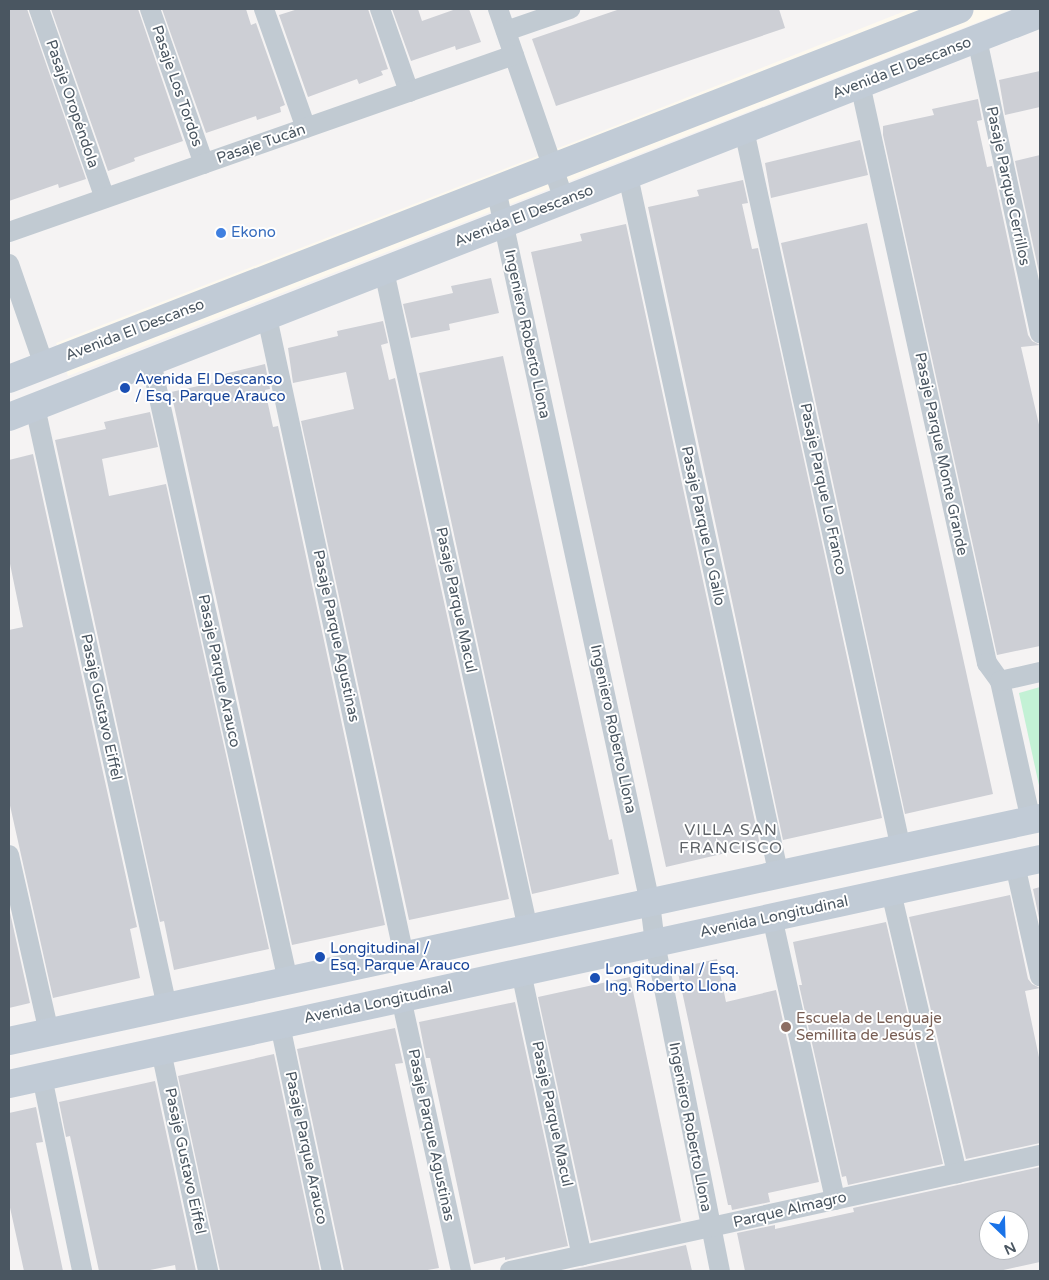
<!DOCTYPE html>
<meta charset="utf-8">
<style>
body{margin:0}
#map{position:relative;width:1049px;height:1280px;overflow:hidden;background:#f5f3f3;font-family:"Varela Round",sans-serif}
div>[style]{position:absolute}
.commercial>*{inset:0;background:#fdf9ef}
.green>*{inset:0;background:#c3f1d5}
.building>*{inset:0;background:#cdcfd5}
.street>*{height:20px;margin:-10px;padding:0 10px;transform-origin:10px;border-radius:10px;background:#c1cad2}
.secondary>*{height:28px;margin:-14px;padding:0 14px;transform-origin:14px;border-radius:14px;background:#c1cbd6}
.dots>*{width:14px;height:14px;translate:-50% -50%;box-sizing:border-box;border:2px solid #fff;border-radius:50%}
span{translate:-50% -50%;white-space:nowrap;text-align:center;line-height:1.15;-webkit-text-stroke:4px #fff;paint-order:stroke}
.street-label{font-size:15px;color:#4a5661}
.shop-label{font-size:15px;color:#366cbe}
.left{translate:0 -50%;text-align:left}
.transit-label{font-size:15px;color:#164399}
.education-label{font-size:15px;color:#785e54}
.neighbourhood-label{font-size:16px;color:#5f6368;letter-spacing:1px}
.frame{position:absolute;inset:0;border:10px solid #4a5661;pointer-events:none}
.north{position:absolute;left:979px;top:1210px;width:50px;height:50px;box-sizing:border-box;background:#fff;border:1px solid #b7bbc0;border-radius:50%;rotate:156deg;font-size:14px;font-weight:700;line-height:20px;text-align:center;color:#4a5661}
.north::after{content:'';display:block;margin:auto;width:18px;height:22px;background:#1a73e8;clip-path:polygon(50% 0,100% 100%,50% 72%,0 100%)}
</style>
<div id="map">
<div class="commercial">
<div style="clip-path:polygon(910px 9px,1012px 9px,68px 376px,56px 343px,615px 126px)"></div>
</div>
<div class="green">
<div style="clip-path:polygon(1040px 687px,1040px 790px,1019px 693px)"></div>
</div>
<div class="building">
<div style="clip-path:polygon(9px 9px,27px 9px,86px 179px,59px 188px,58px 184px,9px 201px)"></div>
<div style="clip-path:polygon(51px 9px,138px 9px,183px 141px,134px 158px,135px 161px,108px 171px)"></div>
<div style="clip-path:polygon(162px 9px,246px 9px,251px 25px,256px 23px,285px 105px,280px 107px,281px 112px,257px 120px,256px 116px,206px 133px)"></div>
<div style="clip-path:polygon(298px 9px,368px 9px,388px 69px,381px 71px,383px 75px,359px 84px,357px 79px,308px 97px,279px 15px)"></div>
<div style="clip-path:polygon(392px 9px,418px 9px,422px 21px,456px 9px,469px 9px,481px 42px,456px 50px,455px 46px,411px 61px)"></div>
<div style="clip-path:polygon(620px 9px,779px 9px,785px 28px,556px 106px,532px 39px)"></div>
<div style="clip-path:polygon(1040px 71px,1040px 107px,1005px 115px,999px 80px)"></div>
<div style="clip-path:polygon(978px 99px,982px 120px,977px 121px,987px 167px,992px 166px,1028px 335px,1032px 341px,1040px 345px,1021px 347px,1040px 429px,1040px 646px,997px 655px,883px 135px,883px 126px,934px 115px,932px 109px)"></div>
<div style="clip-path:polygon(860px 140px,868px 175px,771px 198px,765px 163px)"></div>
<div style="clip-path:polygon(1040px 155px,1040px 277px,1015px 161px)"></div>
<div style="clip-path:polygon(743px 180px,748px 203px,742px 204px,752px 249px,758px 248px,882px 818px,783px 840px,648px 207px,699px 196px,697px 190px)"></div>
<div style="clip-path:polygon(867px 223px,993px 794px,905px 814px,781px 243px)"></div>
<div style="clip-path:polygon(626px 224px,760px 845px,666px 867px,531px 252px,582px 241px,580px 234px)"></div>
<div style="clip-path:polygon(491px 278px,499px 313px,449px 324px,450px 330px,411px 338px,403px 304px,453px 293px,451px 286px)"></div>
<div style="clip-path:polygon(383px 321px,388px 343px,381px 345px,389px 380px,395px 378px,509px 899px,409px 920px,301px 421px,354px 409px,346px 372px,293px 383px,288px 348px,338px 336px,337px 331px)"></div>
<div style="clip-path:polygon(503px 356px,609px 840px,612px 839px,619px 874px,532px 894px,419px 373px)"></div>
<div style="clip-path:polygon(265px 364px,270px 389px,265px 390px,273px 427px,278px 426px,385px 925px,292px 945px,171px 392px,221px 381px,220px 375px)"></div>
<div style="clip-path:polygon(150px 412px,158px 447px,102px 459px,109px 496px,166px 484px,269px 949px,174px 970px,164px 921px,160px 922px,55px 440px,106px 429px,104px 422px)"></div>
<div style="clip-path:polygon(33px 454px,137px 927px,130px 929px,140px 978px,53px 998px,9px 801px,9px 630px,23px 627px,9px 559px,9px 460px)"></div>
<div style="clip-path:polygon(1040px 887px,1040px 923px,1033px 889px)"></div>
<div style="clip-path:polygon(1010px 895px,1028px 979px,1032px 984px,1040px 988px,1025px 991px,1040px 1062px,1040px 1143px,966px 1159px,909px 917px)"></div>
<div style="clip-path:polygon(9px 908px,30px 1003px,9px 1008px)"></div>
<div style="clip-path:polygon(886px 922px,943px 1164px,848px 1185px,846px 1176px,842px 1177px,799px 985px,802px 985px,793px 942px)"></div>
<div style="clip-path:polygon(717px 959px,726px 1002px,776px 990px,819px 1182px,768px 1193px,770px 1202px,732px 1210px,731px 1205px,728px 1205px,677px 968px)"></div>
<div style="clip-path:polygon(630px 977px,681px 1221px,591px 1241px,538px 997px)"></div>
<div style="clip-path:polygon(515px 1002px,568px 1246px,505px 1260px,505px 1257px,474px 1264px,430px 1058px,426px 1058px,419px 1022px)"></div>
<div style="clip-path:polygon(395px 1028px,403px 1063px,395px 1064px,439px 1268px,422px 1271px,344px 1271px,297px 1049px)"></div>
<div style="clip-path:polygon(274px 1054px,320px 1271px,220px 1271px,178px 1076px)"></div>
<div style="clip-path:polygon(155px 1081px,196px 1271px,176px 1271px,175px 1265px,145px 1271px,99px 1271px,70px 1136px,66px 1137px,59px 1102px)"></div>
<div style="clip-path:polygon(36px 1107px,43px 1142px,36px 1143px,63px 1271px,24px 1271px,9px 1203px,9px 1113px)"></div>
<div style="clip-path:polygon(evenodd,1040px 1167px,1040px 1262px,999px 1271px,745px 1271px,737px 1233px,775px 1225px,775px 1229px,854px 1212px,853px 1208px,1040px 1167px,989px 1220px,1019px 1220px,1019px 1250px,989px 1250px,989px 1220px)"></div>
<div style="clip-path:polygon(686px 1245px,692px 1271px,564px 1271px,585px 1267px)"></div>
</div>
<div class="street">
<div style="left:39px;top:9px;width:200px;rotate:70.8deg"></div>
<div style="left:150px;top:9px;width:164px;rotate:70.8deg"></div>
<div style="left:264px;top:9px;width:126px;rotate:70.6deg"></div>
<div style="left:380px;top:9px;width:88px;rotate:70.7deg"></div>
<div style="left:498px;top:9px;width:202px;rotate:70.9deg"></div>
<div style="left:506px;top:31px;width:68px;rotate:-19deg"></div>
<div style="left:977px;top:39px;width:301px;rotate:77.9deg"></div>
<div style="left:860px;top:84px;width:593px;rotate:77.63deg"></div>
<div style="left:987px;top:663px;width:22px;rotate:54deg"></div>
<div style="left:1000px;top:681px;width:143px;rotate:77.5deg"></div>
<div style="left:744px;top:130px;width:736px;rotate:77.68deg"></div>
<div style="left:628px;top:176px;width:716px;rotate:77.83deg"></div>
<div style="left:496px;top:189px;width:730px;rotate:77.83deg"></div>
<div style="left:650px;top:903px;width:40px;rotate:82.9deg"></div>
<div style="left:655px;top:943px;width:334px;rotate:78.8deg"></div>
<div style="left:9px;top:232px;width:535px;rotate:-19.32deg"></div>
<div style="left:9px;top:264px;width:107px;rotate:70.9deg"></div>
<div style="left:384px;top:271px;width:674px;rotate:77.66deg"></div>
<div style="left:267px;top:317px;width:654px;rotate:77.9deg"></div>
<div style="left:151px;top:362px;width:634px;rotate:77.52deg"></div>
<div style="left:35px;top:407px;width:614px;rotate:77.59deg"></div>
<div style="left:1000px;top:681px;width:41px;rotate:-12.7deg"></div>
<div style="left:9px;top:855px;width:182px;rotate:77.3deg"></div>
<div style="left:1015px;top:865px;width:114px;rotate:77.3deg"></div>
<div style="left:891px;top:892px;width:289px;rotate:76.8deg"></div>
<div style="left:772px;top:917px;width:290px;rotate:77.4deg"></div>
<div style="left:521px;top:972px;width:290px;rotate:77.9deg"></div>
<div style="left:401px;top:998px;width:280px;rotate:77.6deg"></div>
<div style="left:280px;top:1025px;width:251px;rotate:78.1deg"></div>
<div style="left:161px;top:1051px;width:225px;rotate:77.9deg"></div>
<div style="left:42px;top:1077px;width:198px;rotate:78.3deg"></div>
<div style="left:510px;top:1271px;width:543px;rotate:-12.35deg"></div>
</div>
<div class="secondary">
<div style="left:9px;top:379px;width:1020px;rotate:-21.26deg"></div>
<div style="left:9px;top:417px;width:1107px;rotate:-21.35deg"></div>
<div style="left:9px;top:1041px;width:1055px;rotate:-12.2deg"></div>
<div style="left:9px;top:1084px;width:1055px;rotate:-12.31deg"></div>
</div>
<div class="dots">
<div style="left:221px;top:233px;background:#3f7fe0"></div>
<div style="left:125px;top:388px;background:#1a4fb4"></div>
<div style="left:320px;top:957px;background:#1a4fb4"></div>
<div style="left:595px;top:978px;background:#1a4fb4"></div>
<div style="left:786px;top:1027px;background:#8d6e63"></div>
</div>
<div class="street-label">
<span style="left:902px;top:68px;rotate:-21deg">Avenida El Descanso</span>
<span style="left:177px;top:86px;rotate:71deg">Pasaje Los Tordos</span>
<span style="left:72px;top:104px;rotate:71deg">Pasaje Oropéndola</span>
<span style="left:261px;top:144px;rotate:-19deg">Pasaje Tucán</span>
<span style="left:1008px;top:186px;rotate:78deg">Pasaje Parque Cerrillos</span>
<span style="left:524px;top:216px;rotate:-21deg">Avenida El Descanso</span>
<span style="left:135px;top:330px;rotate:-21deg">Avenida El Descanso</span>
<span style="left:527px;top:334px;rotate:78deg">Ingeniero Roberto Llona</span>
<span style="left:941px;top:454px;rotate:78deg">Pasaje Parque Monte Grande</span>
<span style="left:823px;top:489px;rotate:78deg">Pasaje Parque Lo Franco</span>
<span style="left:703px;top:526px;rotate:78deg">Pasaje Parque Lo Gallo</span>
<span style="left:456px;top:600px;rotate:78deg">Pasaje Parque Macul</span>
<span style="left:336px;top:636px;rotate:78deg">Pasaje Parque Agustinas</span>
<span style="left:219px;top:671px;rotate:78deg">Pasaje Parque Arauco</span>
<span style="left:101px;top:707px;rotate:78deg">Pasaje Gustavo Eiffel</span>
<span style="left:613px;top:729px;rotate:78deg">Ingeniero Roberto Llona</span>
<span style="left:774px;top:917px;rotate:-12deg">Avenida Longitudinal</span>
<span style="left:378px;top:1003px;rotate:-12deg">Avenida Longitudinal</span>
<span style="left:552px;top:1114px;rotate:78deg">Pasaje Parque Macul</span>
<span style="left:690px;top:1127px;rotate:79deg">Ingeniero Roberto Llona</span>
<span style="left:431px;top:1135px;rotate:78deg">Pasaje Parque Agustinas</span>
<span style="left:306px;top:1148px;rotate:78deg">Pasaje Parque Arauco</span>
<span style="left:185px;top:1161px;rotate:78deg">Pasaje Gustavo Eiffel</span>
<span style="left:790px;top:1210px;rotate:-13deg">Parque Almagro</span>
</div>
<div class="shop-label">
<span class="left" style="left:231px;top:233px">Ekono</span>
</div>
<div class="transit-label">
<span class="left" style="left:135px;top:388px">Avenida El Descanso<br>/ Esq. Parque Arauco</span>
<span class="left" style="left:330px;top:957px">Longitudinal /<br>Esq. Parque Arauco</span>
<span class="left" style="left:605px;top:978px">Longitudinal / Esq.<br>Ing. Roberto Llona</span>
</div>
<div class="education-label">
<span class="left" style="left:796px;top:1027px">Escuela de Lenguaje<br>Semillita de Jesús 2</span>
</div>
<div class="neighbourhood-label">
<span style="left:731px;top:839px">VILLA SAN<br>FRANCISCO</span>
</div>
<div class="frame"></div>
<div class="north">N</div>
</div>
